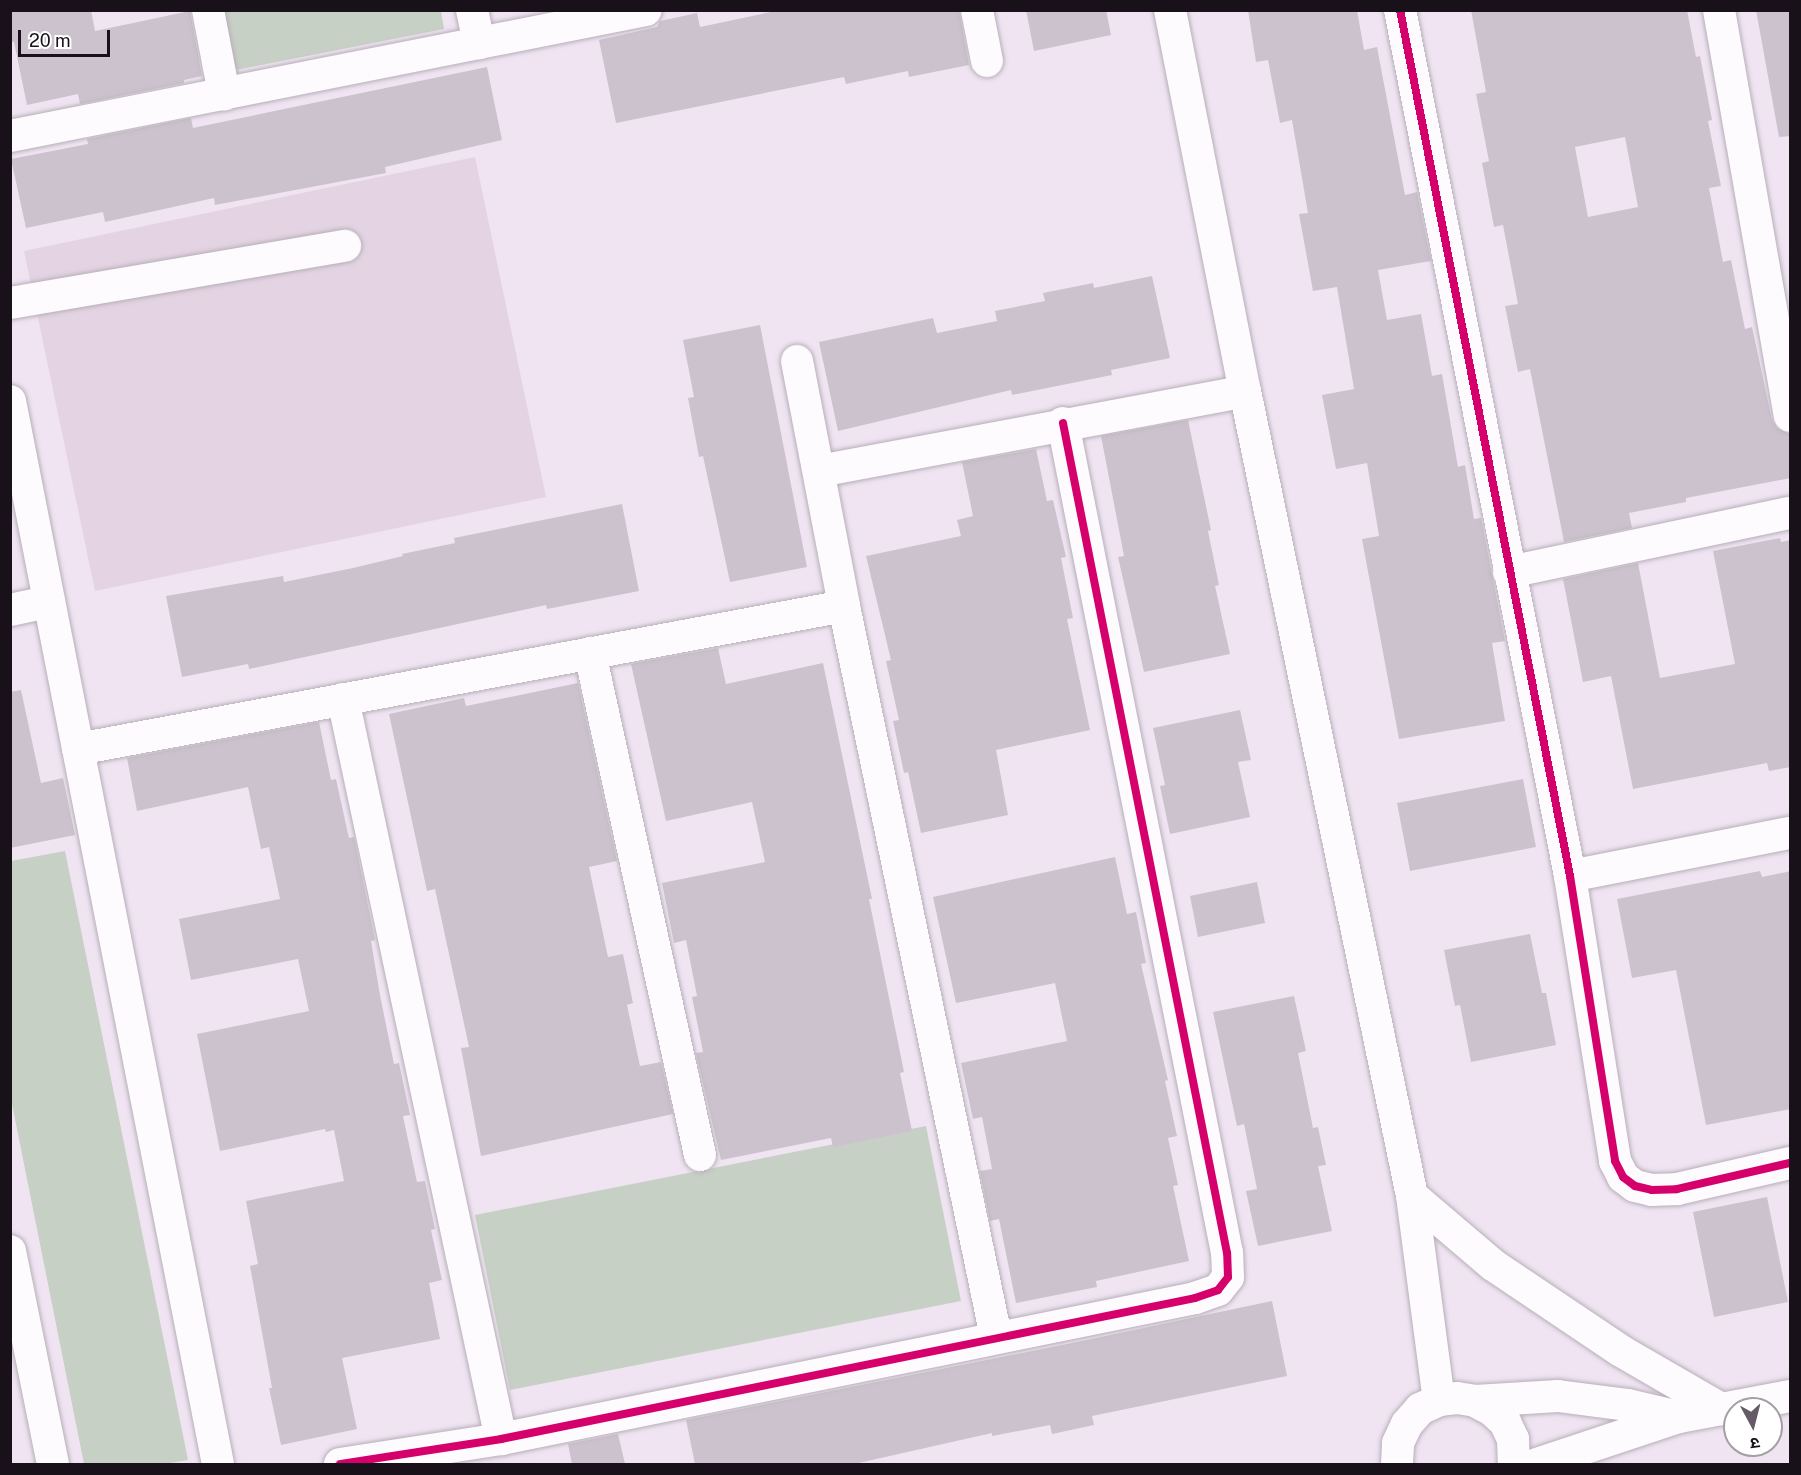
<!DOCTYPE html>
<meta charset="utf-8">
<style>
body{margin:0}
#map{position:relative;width:1801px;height:1475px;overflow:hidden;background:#f0e4f2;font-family:"Public Sans","Noto Sans Devanagari",sans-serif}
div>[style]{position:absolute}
.education>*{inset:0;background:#e4d4e3}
.green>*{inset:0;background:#c7d0c5}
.building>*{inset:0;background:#ccc2ce}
.roads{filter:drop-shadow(0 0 2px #b7afb9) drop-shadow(0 0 2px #b7afb9)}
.minor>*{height:32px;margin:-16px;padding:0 16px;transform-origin:16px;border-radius:16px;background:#fdfbfd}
.cycleway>*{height:8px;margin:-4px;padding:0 4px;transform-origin:4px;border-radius:4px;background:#d6006c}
span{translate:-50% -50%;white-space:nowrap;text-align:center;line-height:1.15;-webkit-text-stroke:4.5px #fff;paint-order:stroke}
.frame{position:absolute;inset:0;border:12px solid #18111a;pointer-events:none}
.north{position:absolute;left:1723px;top:1397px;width:60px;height:60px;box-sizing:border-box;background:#fff;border:2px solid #a3a0a3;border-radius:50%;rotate:173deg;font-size:16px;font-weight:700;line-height:24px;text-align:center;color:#18111a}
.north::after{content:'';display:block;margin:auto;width:21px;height:27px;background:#645b66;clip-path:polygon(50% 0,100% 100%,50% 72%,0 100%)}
.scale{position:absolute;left:18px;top:30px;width:92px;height:27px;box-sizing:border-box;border:3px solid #18111a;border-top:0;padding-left:8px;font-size:18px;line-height:21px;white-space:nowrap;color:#18111a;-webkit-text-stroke:4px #fff;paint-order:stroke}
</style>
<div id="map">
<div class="education">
<div style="clip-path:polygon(475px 157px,546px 497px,95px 591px,24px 251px)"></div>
</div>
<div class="green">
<div style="clip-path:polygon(224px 11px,441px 11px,444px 29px,236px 70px)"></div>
<div style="clip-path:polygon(65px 851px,188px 1460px,164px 1464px,84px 1464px,11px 1099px,11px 861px)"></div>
<div style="clip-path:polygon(926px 1126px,961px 1301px,510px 1390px,475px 1215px)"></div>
</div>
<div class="building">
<div style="clip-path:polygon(10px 10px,91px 10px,95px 31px,190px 11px,202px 76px,184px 80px,184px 83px,80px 104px,78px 94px,27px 105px,14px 42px,10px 42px)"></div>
<div style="clip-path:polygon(780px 10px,959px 10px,969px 65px,909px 77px,908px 71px,846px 84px,844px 77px,616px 123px,599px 40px,657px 27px,660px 21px,697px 13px,700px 27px)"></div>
<div style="clip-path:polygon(1026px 10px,1106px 10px,1111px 35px,1034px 51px)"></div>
<div style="clip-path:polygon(1248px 10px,1357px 10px,1364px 50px,1377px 47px,1405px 195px,1417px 192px,1431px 261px,1378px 270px,1387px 320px,1421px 314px,1432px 376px,1442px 374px,1458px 467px,1465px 465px,1474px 519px,1481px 518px,1505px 641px,1492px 643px,1505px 721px,1399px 739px,1362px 539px,1379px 536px,1367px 463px,1336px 469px,1322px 395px,1354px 389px,1337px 287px,1313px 291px,1299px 214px,1308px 213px,1292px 120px,1280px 123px,1268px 60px,1256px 62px)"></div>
<div style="clip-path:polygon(evenodd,1471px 10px,1687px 10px,1696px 57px,1700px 56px,1712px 120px,1708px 121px,1721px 186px,1709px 188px,1723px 262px,1731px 260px,1745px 329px,1752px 327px,1772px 420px,1777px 428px,1790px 434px,1791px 478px,1686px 498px,1686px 502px,1629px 513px,1632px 528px,1564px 542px,1530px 369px,1518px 372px,1505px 306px,1518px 304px,1503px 225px,1494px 227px,1482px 163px,1489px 161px,1476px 94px,1486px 92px,1471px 10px,1625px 137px,1638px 207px,1588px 217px,1575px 147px,1625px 137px)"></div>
<div style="clip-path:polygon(1756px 10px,1791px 10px,1791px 136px,1779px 137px)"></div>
<div style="clip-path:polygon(487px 67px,502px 140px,385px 167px,386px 173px,215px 205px,214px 198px,105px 222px,103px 212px,26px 228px,11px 159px,88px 144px,87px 139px,191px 118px,193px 128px)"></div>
<div style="clip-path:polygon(1152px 276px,1170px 358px,1111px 370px,1112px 375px,1012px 395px,1011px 390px,838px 431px,819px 342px,933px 318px,937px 333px,997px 321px,995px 311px,1045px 301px,1043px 293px,1093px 283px,1094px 288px)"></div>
<div style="clip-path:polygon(760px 325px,807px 567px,730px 582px,703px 456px,699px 457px,688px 398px,694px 397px,683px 340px)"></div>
<div style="clip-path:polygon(1188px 420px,1211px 530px,1208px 531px,1219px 585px,1215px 586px,1230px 654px,1144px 672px,1118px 557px,1124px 556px,1101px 436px)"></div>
<div style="clip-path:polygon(1036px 449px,1047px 501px,1053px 500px,1066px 557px,1061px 558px,1073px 618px,1067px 619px,1090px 730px,996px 750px,1008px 815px,921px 833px,908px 772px,904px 773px,893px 721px,899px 720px,886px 661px,891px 660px,866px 556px,961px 536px,957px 520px,973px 516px,962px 462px)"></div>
<div style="clip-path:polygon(622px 504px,639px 591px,547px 609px,546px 605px,249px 669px,248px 664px,182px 677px,166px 596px,283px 576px,284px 582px,353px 568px,403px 556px,402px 554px,455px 543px,454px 538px)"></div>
<div style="clip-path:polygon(1780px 538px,1781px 542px,1791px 540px,1791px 767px,1769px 771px,1767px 763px,1633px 789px,1611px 676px,1583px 682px,1563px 579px,1638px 563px,1660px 678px,1735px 664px,1713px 551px)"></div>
<div style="clip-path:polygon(718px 648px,726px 684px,823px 663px,872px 899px,869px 899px,904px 1072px,900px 1073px,912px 1131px,833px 1147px,831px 1138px,721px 1160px,696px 1053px,703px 1052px,692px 997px,697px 996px,686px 940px,674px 943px,662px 883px,765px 862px,752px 802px,666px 821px,631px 664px)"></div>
<div style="clip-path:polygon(578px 683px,617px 861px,589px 867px,608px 957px,623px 954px,633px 1003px,627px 1005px,640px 1066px,661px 1062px,673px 1114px,481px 1156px,461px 1048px,469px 1047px,435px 889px,427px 891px,389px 714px,464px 698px,466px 706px)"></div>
<div style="clip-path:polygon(21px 690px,41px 783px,63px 778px,75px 835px,10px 848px,10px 692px)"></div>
<div style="clip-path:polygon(1240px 710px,1251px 760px,1238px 762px,1250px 817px,1170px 834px,1160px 786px,1165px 785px,1153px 728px)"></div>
<div style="clip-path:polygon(319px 722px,331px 780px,336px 779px,349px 838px,354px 837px,375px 940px,371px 941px,380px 995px,394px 1064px,399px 1063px,410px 1115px,403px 1116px,417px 1182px,425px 1181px,435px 1229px,431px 1230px,442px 1280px,429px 1283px,440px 1339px,342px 1358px,357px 1429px,281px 1445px,269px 1388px,272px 1388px,250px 1266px,258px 1264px,246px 1201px,344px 1181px,334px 1130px,326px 1132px,325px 1129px,220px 1151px,197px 1034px,309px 1011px,298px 959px,191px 980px,179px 919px,280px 899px,269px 847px,261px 849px,248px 787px,137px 811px,127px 758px)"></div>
<div style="clip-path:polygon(1523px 779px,1536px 847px,1410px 871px,1397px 803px)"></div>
<div style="clip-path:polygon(1115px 857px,1127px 914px,1136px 912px,1146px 963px,1141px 964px,1168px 1080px,1165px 1081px,1177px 1136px,1168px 1138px,1178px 1185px,1173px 1186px,1189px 1261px,1096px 1281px,1097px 1287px,1016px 1303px,999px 1219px,990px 1221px,980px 1171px,992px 1169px,982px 1117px,973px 1119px,961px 1063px,1067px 1041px,1055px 983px,956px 1003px,933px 897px)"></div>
<div style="clip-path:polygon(1760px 871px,1762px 877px,1791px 871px,1791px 1109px,1706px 1125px,1676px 970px,1632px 978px,1617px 899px)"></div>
<div style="clip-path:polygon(1257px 882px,1265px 923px,1198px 937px,1190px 896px)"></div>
<div style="clip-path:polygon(1530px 934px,1542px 993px,1546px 993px,1556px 1045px,1471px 1062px,1460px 1005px,1455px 1006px,1444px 950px)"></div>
<div style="clip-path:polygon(1294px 996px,1306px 1051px,1298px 1053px,1313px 1128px,1318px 1127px,1326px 1165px,1318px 1166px,1332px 1231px,1258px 1246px,1246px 1191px,1257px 1189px,1244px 1124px,1237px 1126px,1213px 1012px)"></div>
<div style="clip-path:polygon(1767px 1197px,1788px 1302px,1714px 1317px,1693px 1212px)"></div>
<div style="clip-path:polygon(1272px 1301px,1287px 1376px,1092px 1416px,1094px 1425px,1052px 1434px,1050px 1425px,992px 1436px,992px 1433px,854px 1464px,695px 1464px,686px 1420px,1082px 1341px)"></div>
<div style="clip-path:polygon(618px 1434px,625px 1464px,572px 1464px,568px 1444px)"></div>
</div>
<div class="roads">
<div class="minor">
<div style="left:208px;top:10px;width:86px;rotate:79.2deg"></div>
<div style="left:472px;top:10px;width:34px;rotate:78deg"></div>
<div style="left:977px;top:10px;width:52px;rotate:78.9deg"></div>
<div style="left:1170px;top:10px;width:388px;rotate:78.9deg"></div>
<div style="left:1245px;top:391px;width:822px;rotate:78.28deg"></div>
<div style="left:1412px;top:1196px;width:206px;rotate:82.5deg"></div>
<div style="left:1400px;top:10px;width:883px;rotate:78.89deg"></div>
<div style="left:1570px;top:876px;width:289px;rotate:81deg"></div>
<div style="left:1615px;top:1161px;width:18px;rotate:63deg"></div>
<div style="left:1623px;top:1177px;width:15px;rotate:37deg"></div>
<div style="left:1635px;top:1186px;width:17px;rotate:13deg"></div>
<div style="left:1652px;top:1190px;width:25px;rotate:-2deg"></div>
<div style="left:1677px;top:1189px;width:116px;rotate:-13deg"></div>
<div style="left:1719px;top:10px;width:412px;rotate:80.1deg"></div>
<div style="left:10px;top:136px;width:648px;rotate:-11.21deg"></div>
<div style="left:10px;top:303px;width:340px;rotate:-9.7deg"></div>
<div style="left:797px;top:361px;width:249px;rotate:79.1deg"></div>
<div style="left:844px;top:606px;width:747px;rotate:78.25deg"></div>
<div style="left:10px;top:401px;width:1083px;rotate:78.93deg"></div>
<div style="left:819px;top:471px;width:433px;rotate:-10.6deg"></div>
<div style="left:1509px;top:572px;width:287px;rotate:-11.9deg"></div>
<div style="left:10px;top:610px;width:40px;rotate:-12deg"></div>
<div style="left:590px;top:653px;width:514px;rotate:77.64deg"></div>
<div style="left:343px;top:699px;width:757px;rotate:77.95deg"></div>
<div style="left:78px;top:749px;width:779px;rotate:-10.57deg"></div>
<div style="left:1570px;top:876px;width:224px;rotate:-11.1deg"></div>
<div style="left:1412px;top:1196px;width:106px;rotate:40.4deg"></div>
<div style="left:1493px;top:1265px;width:154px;rotate:33.9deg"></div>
<div style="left:1621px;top:1351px;width:116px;rotate:30.1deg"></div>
<div style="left:10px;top:1251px;width:217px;rotate:78.6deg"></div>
<div style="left:1475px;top:1401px;width:83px;rotate:-3.4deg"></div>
<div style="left:1558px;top:1396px;width:71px;rotate:7.3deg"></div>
<div style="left:1628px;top:1405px;width:52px;rotate:13.2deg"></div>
<div style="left:1679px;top:1417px;width:113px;rotate:-10.7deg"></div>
<div style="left:340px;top:1464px;width:163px;rotate:-8.8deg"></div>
<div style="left:501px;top:1439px;width:708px;rotate:-11.48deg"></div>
<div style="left:1195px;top:1298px;width:24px;rotate:-19deg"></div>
<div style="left:1218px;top:1290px;width:16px;rotate:-52deg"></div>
<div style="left:1228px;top:1277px;width:24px;rotate:-92deg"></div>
<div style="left:1227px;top:1253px;width:846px;rotate:-101.18deg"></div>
<div style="left:1397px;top:1464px;width:21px;rotate:-87deg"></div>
<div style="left:1398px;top:1443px;width:21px;rotate:-65deg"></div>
<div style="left:1407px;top:1424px;width:20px;rotate:-49deg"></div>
<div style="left:1420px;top:1409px;width:21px;rotate:-25deg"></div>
<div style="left:1439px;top:1400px;width:18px;rotate:-6deg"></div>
<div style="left:1457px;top:1398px;width:18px;rotate:9deg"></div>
<div style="left:1475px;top:1401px;width:19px;rotate:28deg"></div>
<div style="left:1492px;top:1410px;width:18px;rotate:43deg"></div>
<div style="left:1505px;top:1422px;width:19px;rotate:65deg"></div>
<div style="left:1513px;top:1439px;width:25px;rotate:88deg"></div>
<div style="left:1537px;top:1464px;width:149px;rotate:-18.4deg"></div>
</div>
</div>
<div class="cycleway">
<div style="left:1400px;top:10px;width:883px;rotate:78.89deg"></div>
<div style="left:1570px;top:876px;width:289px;rotate:81deg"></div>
<div style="left:1615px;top:1161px;width:18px;rotate:63deg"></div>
<div style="left:1623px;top:1177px;width:15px;rotate:37deg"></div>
<div style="left:1635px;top:1186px;width:17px;rotate:13deg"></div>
<div style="left:1652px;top:1190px;width:25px;rotate:-2deg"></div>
<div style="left:1677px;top:1189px;width:116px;rotate:-13deg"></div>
<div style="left:340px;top:1464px;width:163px;rotate:-8.8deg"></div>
<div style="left:501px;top:1439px;width:708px;rotate:-11.48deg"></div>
<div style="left:1195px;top:1298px;width:24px;rotate:-19deg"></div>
<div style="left:1218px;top:1290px;width:16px;rotate:-52deg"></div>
<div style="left:1228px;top:1277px;width:24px;rotate:-92deg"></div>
<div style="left:1227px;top:1253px;width:846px;rotate:-101.18deg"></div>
</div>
<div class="frame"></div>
<div class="north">उ</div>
<div class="scale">20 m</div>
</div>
